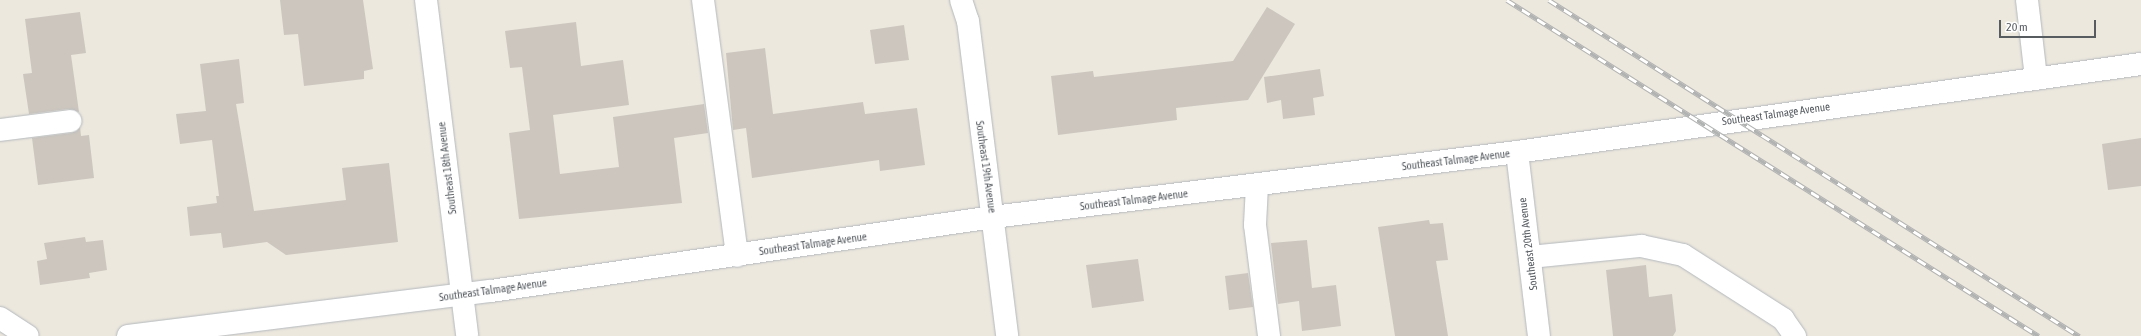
<!DOCTYPE html>
<style>
body{margin:0}
#map{position:relative;width:2141px;height:336px;overflow:hidden;background:#ece8de;font-family:"Asap Condensed",sans-serif}
div>[style]{position:absolute}
.building>*{inset:0;background:#ccc6bf}
.roads{filter:drop-shadow(0 0 1px #b4b8bd) drop-shadow(0 0 1px #b4b8bd)}
.minor>*{height:22px;margin:-11px;padding:0 11px;transform-origin:11px;border-radius:11px;background:#fff}
.rail>*{height:4.5px;margin-top:-2.25px;transform-origin:0;background:repeating-linear-gradient(90deg,#fff 0 9px,#b1b2b2 0 18px);box-sizing:border-box;border-block:1px solid #b1b2b2}
span{translate:-50% -50%;white-space:nowrap;text-align:center;line-height:1.15;-webkit-text-stroke:3px #fff;paint-order:stroke}
.street-label{font-size:11px;color:#575c61}
.scale{position:absolute;left:1999px;top:20px;width:97px;height:18px;box-sizing:border-box;border:2px solid #575c61;border-top:0;padding-left:5px;font-size:12px;line-height:14px;white-space:nowrap;color:#575c61;-webkit-text-stroke:3px #fff;paint-order:stroke}
</style>
<div id="map">
<div class="building">
<div style="clip-path:polygon(280px 0,363px 0,373px 69px,364px 71px,364px 79px,304px 86px,298px 34px,284px 35px)"></div>
<div style="clip-path:polygon(1267px 7px,1295px 24px,1248px 100px,1176px 108px,1177px 120px,1058px 135px,1051px 76px,1093px 71px,1094px 77px,1233px 61px)"></div>
<div style="clip-path:polygon(80px 12px,86px 53px,71px 55px,79px 112px,68px 109px,29px 114px,23px 74px,32px 73px,25px 19px)"></div>
<div style="clip-path:polygon(576px 22px,581px 66px,623px 60px,629px 105px,553px 115px,560px 174px,619px 167px,613px 117px,704px 104px,708px 133px,674px 138px,682px 203px,519px 219px,509px 133px,530px 130px,522px 67px,510px 68px,505px 31px)"></div>
<div style="clip-path:polygon(904px 25px,909px 60px,875px 64px,870px 30px)"></div>
<div style="clip-path:polygon(765px 48px,773px 114px,863px 102px,865px 114px,917px 108px,925px 165px,880px 171px,879px 160px,752px 178px,746px 128px,733px 130px,726px 53px)"></div>
<div style="clip-path:polygon(239px 59px,244px 103px,236px 104px,254px 211px,346px 200px,342px 168px,389px 163px,398px 242px,286px 255px,267px 242px,223px 248px,221px 233px,190px 236px,187px 207px,217px 203px,216px 196px,219px 196px,212px 140px,180px 144px,176px 114px,206px 111px,200px 64px)"></div>
<div style="clip-path:polygon(1320px 69px,1324px 96px,1313px 98px,1315px 115px,1283px 119px,1281px 100px,1267px 103px,1264px 77px)"></div>
<div style="clip-path:polygon(80px 127px,81px 136px,89px 135px,94px 178px,38px 185px,32px 138px,72px 133px)"></div>
<div style="clip-path:polygon(2141px 138px,2141px 186px,2108px 190px,2102px 144px)"></div>
<div style="clip-path:polygon(1429px 220px,1430px 224px,1443px 223px,1448px 260px,1436px 261px,1448px 336px,1395px 336px,1378px 227px)"></div>
<div style="clip-path:polygon(85px 237px,86px 242px,103px 240px,107px 270px,89px 273px,90px 278px,40px 285px,37px 261px,47px 259px,44px 243px)"></div>
<div style="clip-path:polygon(1307px 240px,1312px 288px,1336px 285px,1341px 326px,1302px 331px,1299px 301px,1278px 304px,1271px 243px)"></div>
<div style="clip-path:polygon(1138px 259px,1144px 301px,1092px 308px,1086px 265px)"></div>
<div style="clip-path:polygon(1646px 265px,1649px 297px,1672px 294px,1676px 331px,1673px 336px,1613px 336px,1606px 270px)"></div>
<div style="clip-path:polygon(1248px 273px,1253px 307px,1229px 310px,1225px 276px)"></div>
</div>
<div class="roads">
<div class="minor">
<div style="left:426px;top:0;width:338px;rotate:83deg"></div>
<div style="left:703px;top:0;width:258px;rotate:82.4deg"></div>
<div style="left:961px;top:0;width:22px;rotate:72deg"></div>
<div style="left:968px;top:21px;width:317px;rotate:82.9deg"></div>
<div style="left:2027px;top:0;width:79px;rotate:83.4deg"></div>
<div style="left:0;top:130px;width:71px;rotate:-7.3deg"></div>
<div style="left:1517px;top:152px;width:185px;rotate:83.2deg"></div>
<div style="left:1257px;top:186px;width:39px;rotate:93deg"></div>
<div style="left:1255px;top:225px;width:112px;rotate:82.8deg"></div>
<div style="left:1530px;top:257px;width:112px;rotate:-5.7deg"></div>
<div style="left:1641px;top:246px;width:43px;rotate:12.1deg"></div>
<div style="left:1683px;top:255px;width:119px;rotate:32.6deg"></div>
<div style="left:1783px;top:319px;width:21px;rotate:55deg"></div>
<div style="left:0;top:318px;width:33px;rotate:33deg"></div>
<div style="left:128px;top:336px;width:366px;rotate:-7.1deg"></div>
<div style="left:491px;top:291px;width:507px;rotate:-8.39deg"></div>
<div style="left:993px;top:217px;width:528px;rotate:-7.07deg"></div>
<div style="left:1517px;top:152px;width:630px;rotate:-8.03deg"></div>
</div>
</div>
<div class="rail">
<div style="left:1507px;top:0;width:629px;rotate:32.28deg"></div>
<div style="left:1549px;top:0;width:628px;rotate:32.37deg"></div>
</div>
<div class="street-label">
<span style="left:1776px;top:114px;rotate:-8deg">Southeast Talmage Avenue</span>
<span style="left:1456px;top:160px;rotate:-7deg">Southeast Talmage Avenue</span>
<span style="left:986px;top:167px;rotate:82deg">Southeast 19th Avenue</span>
<span style="left:447px;top:168px;rotate:-97deg">Southeast 18th Avenue</span>
<span style="left:1134px;top:200px;rotate:-7deg">Southeast Talmage Avenue</span>
<span style="left:813px;top:244px;rotate:-8deg">Southeast Talmage Avenue</span>
<span style="left:1528px;top:244px;rotate:-97deg">Southeast 20th Avenue</span>
<span style="left:493px;top:290px;rotate:-8deg">Southeast Talmage Avenue</span>
</div>
<div class="scale">20 m</div>
</div>
